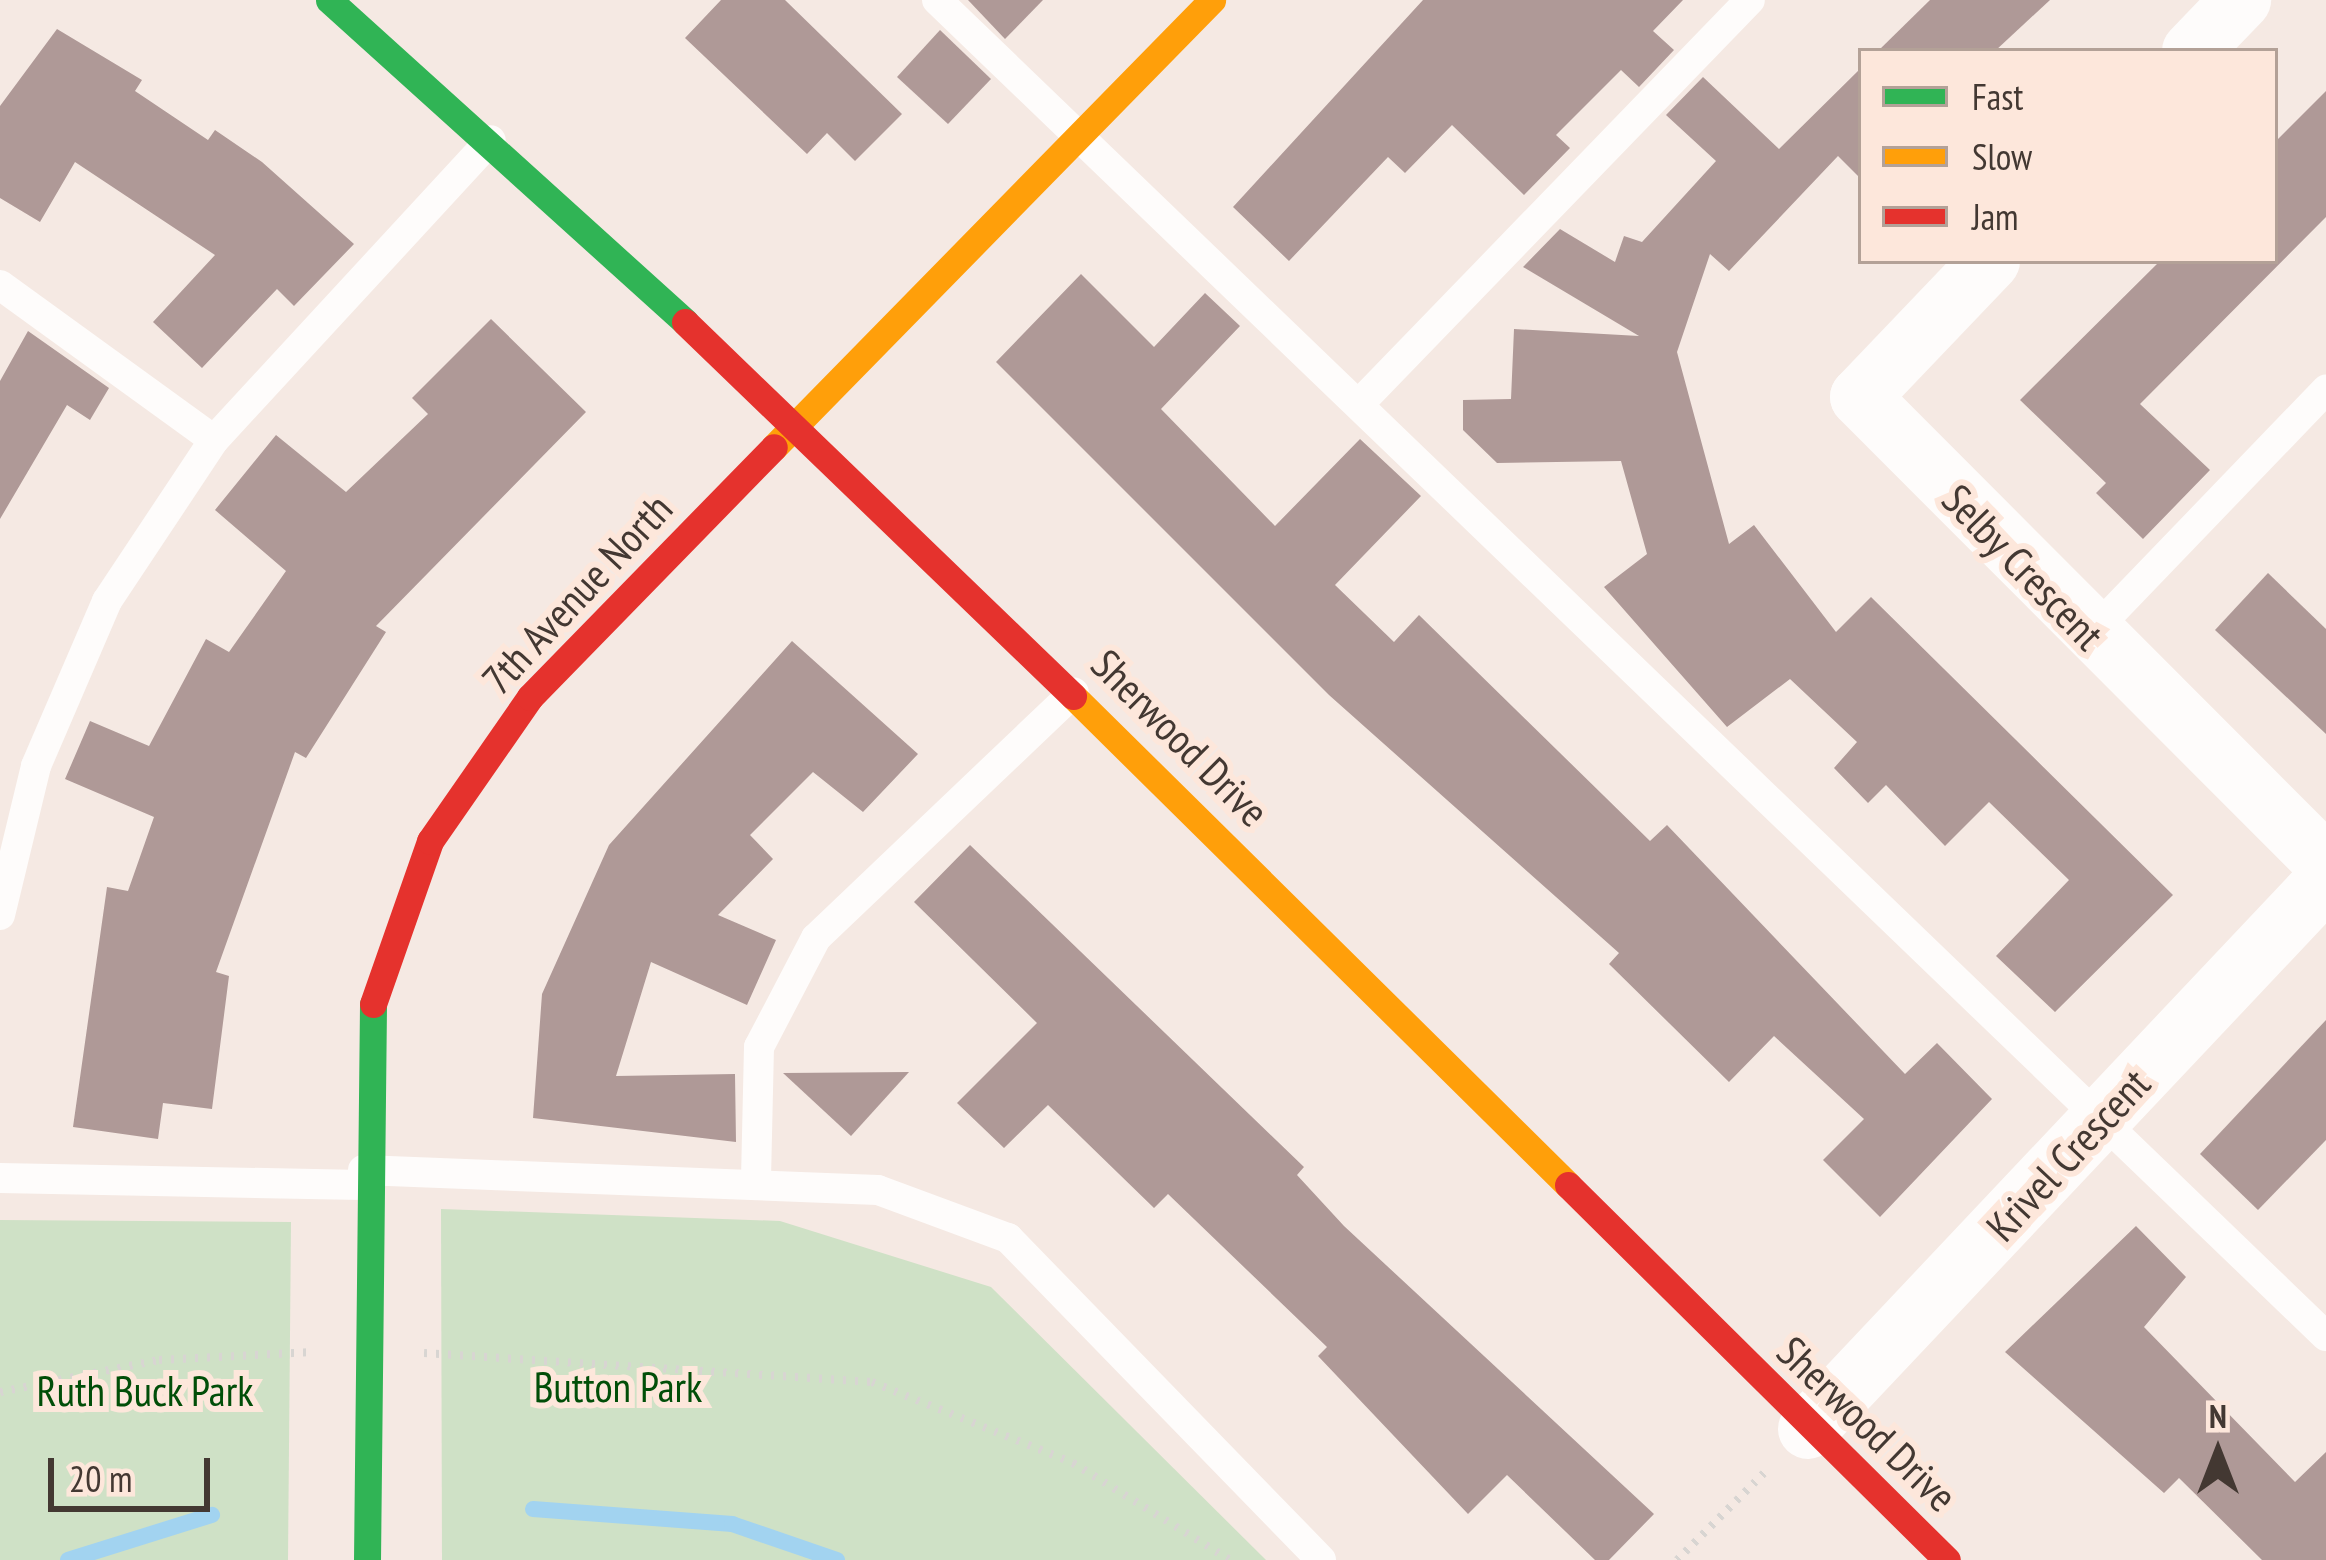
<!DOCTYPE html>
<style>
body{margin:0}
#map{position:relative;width:2326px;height:1560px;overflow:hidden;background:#f5e9e3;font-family:"PT Sans Narrow",sans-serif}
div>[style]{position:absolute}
.green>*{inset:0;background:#cfe1c6}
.stream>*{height:16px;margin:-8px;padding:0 8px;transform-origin:8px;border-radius:8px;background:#a2d3f0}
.building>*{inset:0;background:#af9997}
.path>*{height:8px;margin-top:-4px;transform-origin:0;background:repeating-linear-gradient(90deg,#d8d5d2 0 3px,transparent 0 12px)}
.lane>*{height:30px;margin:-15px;padding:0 15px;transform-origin:15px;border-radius:15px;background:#fefcfb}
.street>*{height:60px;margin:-30px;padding:0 30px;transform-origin:30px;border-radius:30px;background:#fefcfb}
.fast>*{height:27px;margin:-13.5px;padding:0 13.5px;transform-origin:13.5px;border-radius:13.5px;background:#30b455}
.slow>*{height:27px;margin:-13.5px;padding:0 13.5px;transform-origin:13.5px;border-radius:13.5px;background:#ff9f0a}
.jam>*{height:27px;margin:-13.5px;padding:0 13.5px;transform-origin:13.5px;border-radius:13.5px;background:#e5322d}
span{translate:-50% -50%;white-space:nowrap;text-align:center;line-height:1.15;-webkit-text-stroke:12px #fde7db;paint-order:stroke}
.street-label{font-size:42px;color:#433832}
.park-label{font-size:42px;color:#014e08}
.legend{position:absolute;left:1858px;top:48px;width:420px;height:216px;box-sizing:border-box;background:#fde7db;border:3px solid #b3a197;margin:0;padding:15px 21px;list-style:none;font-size:36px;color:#433832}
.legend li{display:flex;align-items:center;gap:24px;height:60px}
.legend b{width:60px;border:3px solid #b3a197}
.north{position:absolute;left:2158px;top:1392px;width:120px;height:120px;-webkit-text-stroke:9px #fde7db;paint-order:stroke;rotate:0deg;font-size:33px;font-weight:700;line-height:48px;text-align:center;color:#433832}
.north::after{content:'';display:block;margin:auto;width:42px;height:54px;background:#433832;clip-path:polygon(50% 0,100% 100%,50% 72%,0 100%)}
.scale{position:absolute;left:48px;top:1458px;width:162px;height:54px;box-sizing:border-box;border:6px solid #433832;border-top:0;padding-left:15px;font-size:36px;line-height:42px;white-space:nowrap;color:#433832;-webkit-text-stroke:9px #fde7db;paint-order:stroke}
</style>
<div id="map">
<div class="green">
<div style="clip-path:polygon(441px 1209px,780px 1221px,991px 1287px,1266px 1560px,442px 1560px)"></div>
<div style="clip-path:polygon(0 1220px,291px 1222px,288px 1560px,0 1560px)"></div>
</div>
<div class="stream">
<div style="left:533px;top:1509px;width:200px;rotate:4.3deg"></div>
<div style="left:732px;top:1524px;width:111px;rotate:18.9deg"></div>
<div style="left:68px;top:1560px;width:151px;rotate:-17.4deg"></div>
</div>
<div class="building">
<div style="clip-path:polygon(721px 0,785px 0,902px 114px,855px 161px,827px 133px,807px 154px,685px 38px)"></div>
<div style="clip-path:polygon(968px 0,1043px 0,1005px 39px)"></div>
<div style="clip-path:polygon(1423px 0,1683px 0,1653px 31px,1674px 50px,1639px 87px,1621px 70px,1556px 135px,1570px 148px,1524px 195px,1452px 125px,1405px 173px,1388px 157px,1289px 261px,1233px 207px)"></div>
<div style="clip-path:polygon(1930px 0,2050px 0,1995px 51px,1878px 51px)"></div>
<div style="clip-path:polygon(57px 29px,142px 80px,135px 91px,208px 140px,215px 130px,262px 162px,354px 244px,294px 306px,277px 289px,202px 368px,153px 322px,215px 255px,75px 162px,40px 222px,0 198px,0 106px)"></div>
<div style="clip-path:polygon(940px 30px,991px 79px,948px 124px,897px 77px)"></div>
<div style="clip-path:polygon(1861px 68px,1861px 179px,1838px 156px,1729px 271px,1710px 254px,1677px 352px,1729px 544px,1754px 525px,1836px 632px,1871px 597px,2173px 895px,2055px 1012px,1996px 956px,2069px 880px,1989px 802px,1945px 846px,1886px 785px,1868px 803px,1834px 768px,1857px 742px,1790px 679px,1727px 727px,1604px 587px,1647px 554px,1621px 461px,1497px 463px,1463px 430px,1463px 400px,1511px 399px,1514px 329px,1639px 336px,1523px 267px,1560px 229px,1615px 262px,1624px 236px,1642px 242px,1716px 161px,1666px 115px,1703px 77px,1779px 149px)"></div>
<div style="clip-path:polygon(2326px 91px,2326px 217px,2140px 404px,2210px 470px,2143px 539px,2096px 493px,2106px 483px,2020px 400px,2160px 261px,2275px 261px,2275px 142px)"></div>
<div style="clip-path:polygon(1081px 274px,1154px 347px,1205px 293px,1240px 326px,1161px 409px,1275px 526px,1360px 439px,1421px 496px,1335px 585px,1394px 642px,1419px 615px,1650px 841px,1667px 825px,1905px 1074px,1937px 1043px,1992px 1099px,1880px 1217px,1823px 1160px,1864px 1119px,1774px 1036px,1729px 1082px,1609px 964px,1619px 953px,1329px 695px,996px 362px)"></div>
<div style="clip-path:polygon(491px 319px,586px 412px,376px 626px,386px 632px,306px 758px,295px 752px,216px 972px,229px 976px,212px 1109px,163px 1103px,158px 1139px,73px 1127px,107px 887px,128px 891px,154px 817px,65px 779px,90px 721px,149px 746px,206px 639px,229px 652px,286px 571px,215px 510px,276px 435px,346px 492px,428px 414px,412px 398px)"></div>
<div style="clip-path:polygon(28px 331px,109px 388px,90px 420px,67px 405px,0 519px,0 381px)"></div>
<div style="clip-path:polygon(2268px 573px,2326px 629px,2326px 734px,2215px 630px)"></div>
<div style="clip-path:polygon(792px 641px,918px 754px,863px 812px,813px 772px,750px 835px,773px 859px,718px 915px,776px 940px,747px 1005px,651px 962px,616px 1076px,735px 1074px,736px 1142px,533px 1118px,542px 994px,609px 845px)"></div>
<div style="clip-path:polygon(970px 845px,1304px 1167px,1297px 1175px,1344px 1226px,1654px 1514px,1609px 1560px,1595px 1560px,1507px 1475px,1468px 1514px,1318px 1356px,1327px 1347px,1168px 1194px,1154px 1208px,1048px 1105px,1004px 1148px,957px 1103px,1037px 1023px,914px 902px)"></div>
<div style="clip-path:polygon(2326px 1020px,2326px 1140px,2258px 1210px,2200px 1154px)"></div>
<div style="clip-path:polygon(909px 1072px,851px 1136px,783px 1073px)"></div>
<div style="clip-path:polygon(2136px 1226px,2186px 1277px,2144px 1327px,2295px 1482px,2326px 1452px,2326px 1560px,2262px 1560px,2179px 1478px,2164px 1493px,2005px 1352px)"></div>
</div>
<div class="path">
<div style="left:424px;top:1353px;width:449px;rotate:3.7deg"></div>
<div style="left:872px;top:1382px;width:217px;rotate:21.9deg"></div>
<div style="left:1073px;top:1463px;width:185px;rotate:31.7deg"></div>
<div style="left:0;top:1392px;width:162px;rotate:-11.4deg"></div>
<div style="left:159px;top:1360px;width:154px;rotate:-3deg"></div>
<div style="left:1677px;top:1560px;width:130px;rotate:-45deg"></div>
</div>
<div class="lane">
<div style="left:937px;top:0;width:1927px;rotate:43.89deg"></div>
<div style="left:0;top:285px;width:264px;rotate:35.9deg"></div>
<div style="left:1359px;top:404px;width:562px;rotate:-45.94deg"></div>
<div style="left:2089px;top:636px;width:342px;rotate:-46.1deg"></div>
<div style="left:0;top:915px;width:153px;rotate:-76.4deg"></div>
<div style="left:36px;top:766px;width:180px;rotate:-66.7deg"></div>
<div style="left:107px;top:601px;width:193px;rotate:-56.4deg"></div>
<div style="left:214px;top:440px;width:408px;rotate:-47.3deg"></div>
<div style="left:363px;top:1170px;width:515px;rotate:2.22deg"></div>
<div style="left:878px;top:1190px;width:139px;rotate:20.3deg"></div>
<div style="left:1008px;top:1238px;width:449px;rotate:45.8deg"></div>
<div style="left:0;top:1178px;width:363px;rotate:1.1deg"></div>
<div style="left:756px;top:1179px;width:132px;rotate:-88.7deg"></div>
<div style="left:759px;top:1047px;width:123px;rotate:-62.4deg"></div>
<div style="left:816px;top:938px;width:356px;rotate:-43.6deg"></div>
</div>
<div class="street">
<div style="left:2192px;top:51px;width:71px;rotate:-46.1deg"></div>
<div style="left:1990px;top:261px;width:188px;rotate:133.7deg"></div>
<div style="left:1860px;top:397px;width:660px;rotate:45.06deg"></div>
<div style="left:1808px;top:1429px;width:755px;rotate:-46.66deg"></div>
</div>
<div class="fast">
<div style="left:329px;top:0;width:480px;rotate:42.1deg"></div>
<div style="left:367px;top:1560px;width:556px;rotate:-89.38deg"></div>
</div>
<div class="slow">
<div style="left:774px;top:447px;width:626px;rotate:-45.58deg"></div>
<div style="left:1073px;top:696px;width:696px;rotate:44.65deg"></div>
</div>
<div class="jam">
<div style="left:685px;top:322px;width:539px;rotate:43.95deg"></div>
<div style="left:373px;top:1004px;width:173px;rotate:-70.7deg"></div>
<div style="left:430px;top:841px;width:175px;rotate:-55.2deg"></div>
<div style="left:530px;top:697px;width:349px;rotate:-45.7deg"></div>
<div style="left:1568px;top:1185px;width:533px;rotate:44.7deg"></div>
</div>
<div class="street-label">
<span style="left:2023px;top:567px;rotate:46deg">Selby Crescent</span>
<span style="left:577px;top:594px;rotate:-47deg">7th Avenue North</span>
<span style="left:1180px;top:738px;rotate:45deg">Sherwood Drive</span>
<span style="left:2068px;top:1155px;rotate:-47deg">Krivel Crescent</span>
<span style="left:1867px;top:1424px;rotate:44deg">Sherwood Drive</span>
</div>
<div class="park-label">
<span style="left:618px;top:1387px">Button Park</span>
<span style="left:145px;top:1391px">Ruth Buck Park</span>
</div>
<ul class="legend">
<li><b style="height:15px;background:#30b455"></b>Fast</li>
<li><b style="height:15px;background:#ff9f0a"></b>Slow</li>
<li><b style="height:15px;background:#e5322d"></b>Jam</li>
</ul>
<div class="north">N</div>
<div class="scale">20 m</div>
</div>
